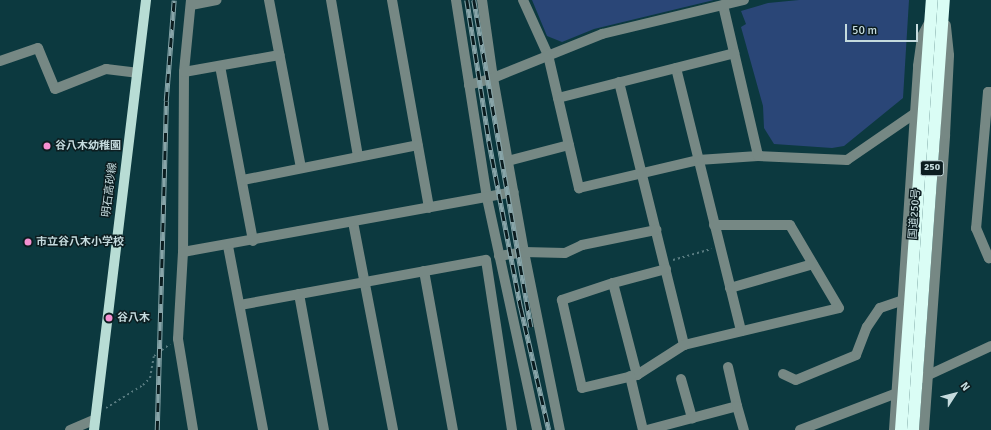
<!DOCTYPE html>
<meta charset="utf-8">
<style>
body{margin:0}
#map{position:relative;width:991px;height:430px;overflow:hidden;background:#0c393f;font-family:Signika,"Noto Sans JP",sans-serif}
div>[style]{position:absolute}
.water>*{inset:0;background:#2a4677}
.path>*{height:2px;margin-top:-1px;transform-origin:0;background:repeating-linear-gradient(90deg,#597c81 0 2px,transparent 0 5px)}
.minor>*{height:10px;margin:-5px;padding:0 5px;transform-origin:5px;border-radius:5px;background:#768884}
.major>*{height:10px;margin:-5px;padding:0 5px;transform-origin:5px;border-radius:5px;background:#b8ddd5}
.highway>*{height:12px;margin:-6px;padding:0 6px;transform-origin:6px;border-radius:6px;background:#dafdf5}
.rail>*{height:4.5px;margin-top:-2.25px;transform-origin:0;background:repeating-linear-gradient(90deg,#0c1d20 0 9px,#88a5a9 0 18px);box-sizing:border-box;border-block:1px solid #88a5a9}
.dots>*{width:11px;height:11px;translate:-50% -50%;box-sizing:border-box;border:2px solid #0c1d20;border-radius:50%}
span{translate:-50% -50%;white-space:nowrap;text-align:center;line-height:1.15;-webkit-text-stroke:3px #0c1d20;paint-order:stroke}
.shield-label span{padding:1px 3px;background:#0c1d20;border:1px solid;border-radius:3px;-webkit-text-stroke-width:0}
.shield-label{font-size:10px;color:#c5dbde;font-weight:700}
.poi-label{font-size:11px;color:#c5dbde;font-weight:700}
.left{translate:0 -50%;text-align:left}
.street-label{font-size:11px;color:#c5dbde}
.north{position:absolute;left:935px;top:374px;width:40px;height:40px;-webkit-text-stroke:3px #0c1d20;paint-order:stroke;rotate:54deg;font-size:11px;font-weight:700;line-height:16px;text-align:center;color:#c5dbde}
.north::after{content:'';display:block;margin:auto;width:14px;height:18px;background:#c5dbde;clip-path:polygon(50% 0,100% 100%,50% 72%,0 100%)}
.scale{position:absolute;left:845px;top:24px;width:73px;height:18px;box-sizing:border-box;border:2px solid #c5dbde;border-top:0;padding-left:5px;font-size:12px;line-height:14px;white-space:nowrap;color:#c5dbde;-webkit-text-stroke:3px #0c1d20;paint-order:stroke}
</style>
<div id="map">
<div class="water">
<div style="clip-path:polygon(532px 0,714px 0,594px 29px,562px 42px,547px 36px)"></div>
<div style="clip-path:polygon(799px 0,909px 0,903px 98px,844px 146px,832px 148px,774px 144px,764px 128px,763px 106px,741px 27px,746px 24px,741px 11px,768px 3px)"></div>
</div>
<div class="path">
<div style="left:673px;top:260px;width:40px;rotate:-16deg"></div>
<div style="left:106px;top:408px;width:44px;rotate:-31.9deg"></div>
<div style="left:143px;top:385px;width:10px;rotate:-45deg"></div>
<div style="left:150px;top:378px;width:22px;rotate:-80deg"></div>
<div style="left:154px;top:356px;width:20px;rotate:-37deg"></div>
</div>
<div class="minor">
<div style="left:191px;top:0;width:72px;rotate:95.6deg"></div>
<div style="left:184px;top:72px;width:180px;rotate:90.3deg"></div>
<div style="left:183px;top:252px;width:87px;rotate:93.3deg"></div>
<div style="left:178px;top:339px;width:92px;rotate:80.6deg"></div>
<div style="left:269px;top:0;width:171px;rotate:79.2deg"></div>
<div style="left:331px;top:0;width:159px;rotate:80.2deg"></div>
<div style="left:392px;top:0;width:211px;rotate:79.9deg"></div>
<div style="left:456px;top:0;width:200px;rotate:81.1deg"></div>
<div style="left:487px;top:198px;width:237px;rotate:77.8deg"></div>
<div style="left:482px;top:0;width:79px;rotate:82deg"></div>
<div style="left:493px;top:78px;width:177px;rotate:79.9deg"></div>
<div style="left:524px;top:252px;width:182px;rotate:78.6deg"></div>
<div style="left:523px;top:0;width:60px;rotate:65.6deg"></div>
<div style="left:548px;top:55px;width:137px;rotate:76.9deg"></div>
<div style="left:579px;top:188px;width:122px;rotate:-13.2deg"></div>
<div style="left:698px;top:160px;width:60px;rotate:-3.8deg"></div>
<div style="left:758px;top:156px;width:89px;rotate:2.6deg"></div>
<div style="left:847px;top:160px;width:81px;rotate:-34.5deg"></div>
<div style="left:191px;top:5px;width:26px;rotate:-11deg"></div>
<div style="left:723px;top:5px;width:155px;rotate:76.9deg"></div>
<div style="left:0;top:61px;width:40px;rotate:-18.9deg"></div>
<div style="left:38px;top:48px;width:44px;rotate:67.5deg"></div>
<div style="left:55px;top:89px;width:55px;rotate:-21.4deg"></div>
<div style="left:106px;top:69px;width:31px;rotate:7deg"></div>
<div style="left:220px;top:66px;width:178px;rotate:79.3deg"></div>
<div style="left:676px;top:68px;width:271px;rotate:76.1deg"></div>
<div style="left:184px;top:72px;width:97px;rotate:-10.1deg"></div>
<div style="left:619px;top:82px;width:271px;rotate:76.1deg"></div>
<div style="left:469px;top:85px;width:25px;rotate:-16deg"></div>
<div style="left:493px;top:78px;width:118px;rotate:-22deg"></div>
<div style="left:602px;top:34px;width:146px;rotate:-13.5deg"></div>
<div style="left:991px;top:92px;width:3px;rotate:180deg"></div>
<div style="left:988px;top:92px;width:137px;rotate:95deg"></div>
<div style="left:976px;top:228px;width:33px;rotate:67deg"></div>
<div style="left:989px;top:258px;width:2px;rotate:-27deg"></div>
<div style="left:558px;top:98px;width:182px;rotate:-14.3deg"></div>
<div style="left:508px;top:161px;width:63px;rotate:-14.7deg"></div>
<div style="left:243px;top:180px;width:178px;rotate:-11.3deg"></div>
<div style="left:353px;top:222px;width:212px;rotate:79.1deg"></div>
<div style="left:228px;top:246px;width:187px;rotate:79.2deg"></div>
<div style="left:183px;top:252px;width:336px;rotate:-10.3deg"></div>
<div style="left:499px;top:256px;width:25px;rotate:-9deg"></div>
<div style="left:524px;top:252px;width:41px;rotate:1.4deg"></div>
<div style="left:565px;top:253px;width:19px;rotate:-25deg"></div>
<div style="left:582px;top:245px;width:76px;rotate:-11.5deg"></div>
<div style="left:666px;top:269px;width:55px;rotate:165.2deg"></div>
<div style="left:613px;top:283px;width:54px;rotate:161.6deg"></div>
<div style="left:562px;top:300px;width:90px;rotate:77.2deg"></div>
<div style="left:582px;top:388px;width:57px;rotate:-13.3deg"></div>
<div style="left:637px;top:375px;width:56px;rotate:-32.6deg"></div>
<div style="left:684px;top:345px;width:159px;rotate:-13.4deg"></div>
<div style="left:839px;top:308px;width:96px;rotate:-120.6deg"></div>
<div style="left:790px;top:225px;width:76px;rotate:180deg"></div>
<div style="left:424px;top:271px;width:162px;rotate:79.7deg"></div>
<div style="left:613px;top:283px;width:95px;rotate:75.4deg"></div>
<div style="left:730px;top:288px;width:86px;rotate:-16.1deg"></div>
<div style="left:299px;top:294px;width:138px;rotate:79.6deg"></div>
<div style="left:240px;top:305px;width:250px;rotate:-10.4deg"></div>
<div style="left:486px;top:260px;width:172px;rotate:81.3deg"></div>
<div style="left:728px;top:367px;width:40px;rotate:77deg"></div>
<div style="left:783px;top:374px;width:14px;rotate:25deg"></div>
<div style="left:796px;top:380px;width:65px;rotate:-22.6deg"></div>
<div style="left:856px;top:355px;width:30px;rotate:-69deg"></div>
<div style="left:867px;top:327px;width:23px;rotate:-56deg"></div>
<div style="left:880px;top:308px;width:24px;rotate:-19deg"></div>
<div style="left:630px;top:376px;width:56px;rotate:76.5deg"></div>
<div style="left:922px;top:378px;width:76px;rotate:-24.9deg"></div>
<div style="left:681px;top:379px;width:41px;rotate:74.2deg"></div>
<div style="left:70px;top:430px;width:26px;rotate:-23deg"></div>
<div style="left:647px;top:430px;width:93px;rotate:-14.9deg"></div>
<div style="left:737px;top:406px;width:25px;rotate:74deg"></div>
<div style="left:800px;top:430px;width:109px;rotate:-20.9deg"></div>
<div style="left:894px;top:430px;width:365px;rotate:-86.2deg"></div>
<div style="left:918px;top:66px;width:30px;rotate:-82deg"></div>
<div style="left:922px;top:36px;width:17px;rotate:-62deg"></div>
<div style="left:924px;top:430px;width:296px;rotate:-85.9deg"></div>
<div style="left:945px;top:135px;width:80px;rotate:-87.1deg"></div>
<div style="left:949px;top:55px;width:30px;rotate:-96deg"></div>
</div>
<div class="major">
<div style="left:94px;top:430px;width:433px;rotate:-83.1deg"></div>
</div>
<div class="highway">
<div style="left:901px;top:430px;width:431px;rotate:-85.9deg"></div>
<div style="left:913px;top:430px;width:431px;rotate:-85.9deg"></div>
</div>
<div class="rail">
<div style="left:467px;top:0;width:143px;rotate:81.1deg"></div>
<div style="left:489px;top:141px;width:170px;rotate:79.2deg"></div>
<div style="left:521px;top:308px;width:125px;rotate:77.1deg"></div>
<div style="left:474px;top:0;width:332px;rotate:80.1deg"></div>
<div style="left:157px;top:430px;width:329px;rotate:-88.4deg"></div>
<div style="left:166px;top:101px;width:101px;rotate:-85.5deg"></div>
</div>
<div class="dots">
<div style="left:47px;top:146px;background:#f590d1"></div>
<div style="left:28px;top:242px;background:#f590d1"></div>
<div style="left:109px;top:318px;background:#f590d1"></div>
</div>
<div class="shield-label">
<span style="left:932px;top:168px">250</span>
</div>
<div class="poi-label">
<span class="left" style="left:55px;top:146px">谷八木幼稚園</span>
<span class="left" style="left:36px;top:242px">市立谷八木小学校</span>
<span class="left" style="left:117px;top:318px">谷八木</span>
</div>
<div class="street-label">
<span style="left:110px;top:190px;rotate:-83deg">明石高砂線</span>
<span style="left:915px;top:214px;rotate:-86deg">国道250号</span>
</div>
<div class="north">N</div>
<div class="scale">50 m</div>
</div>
